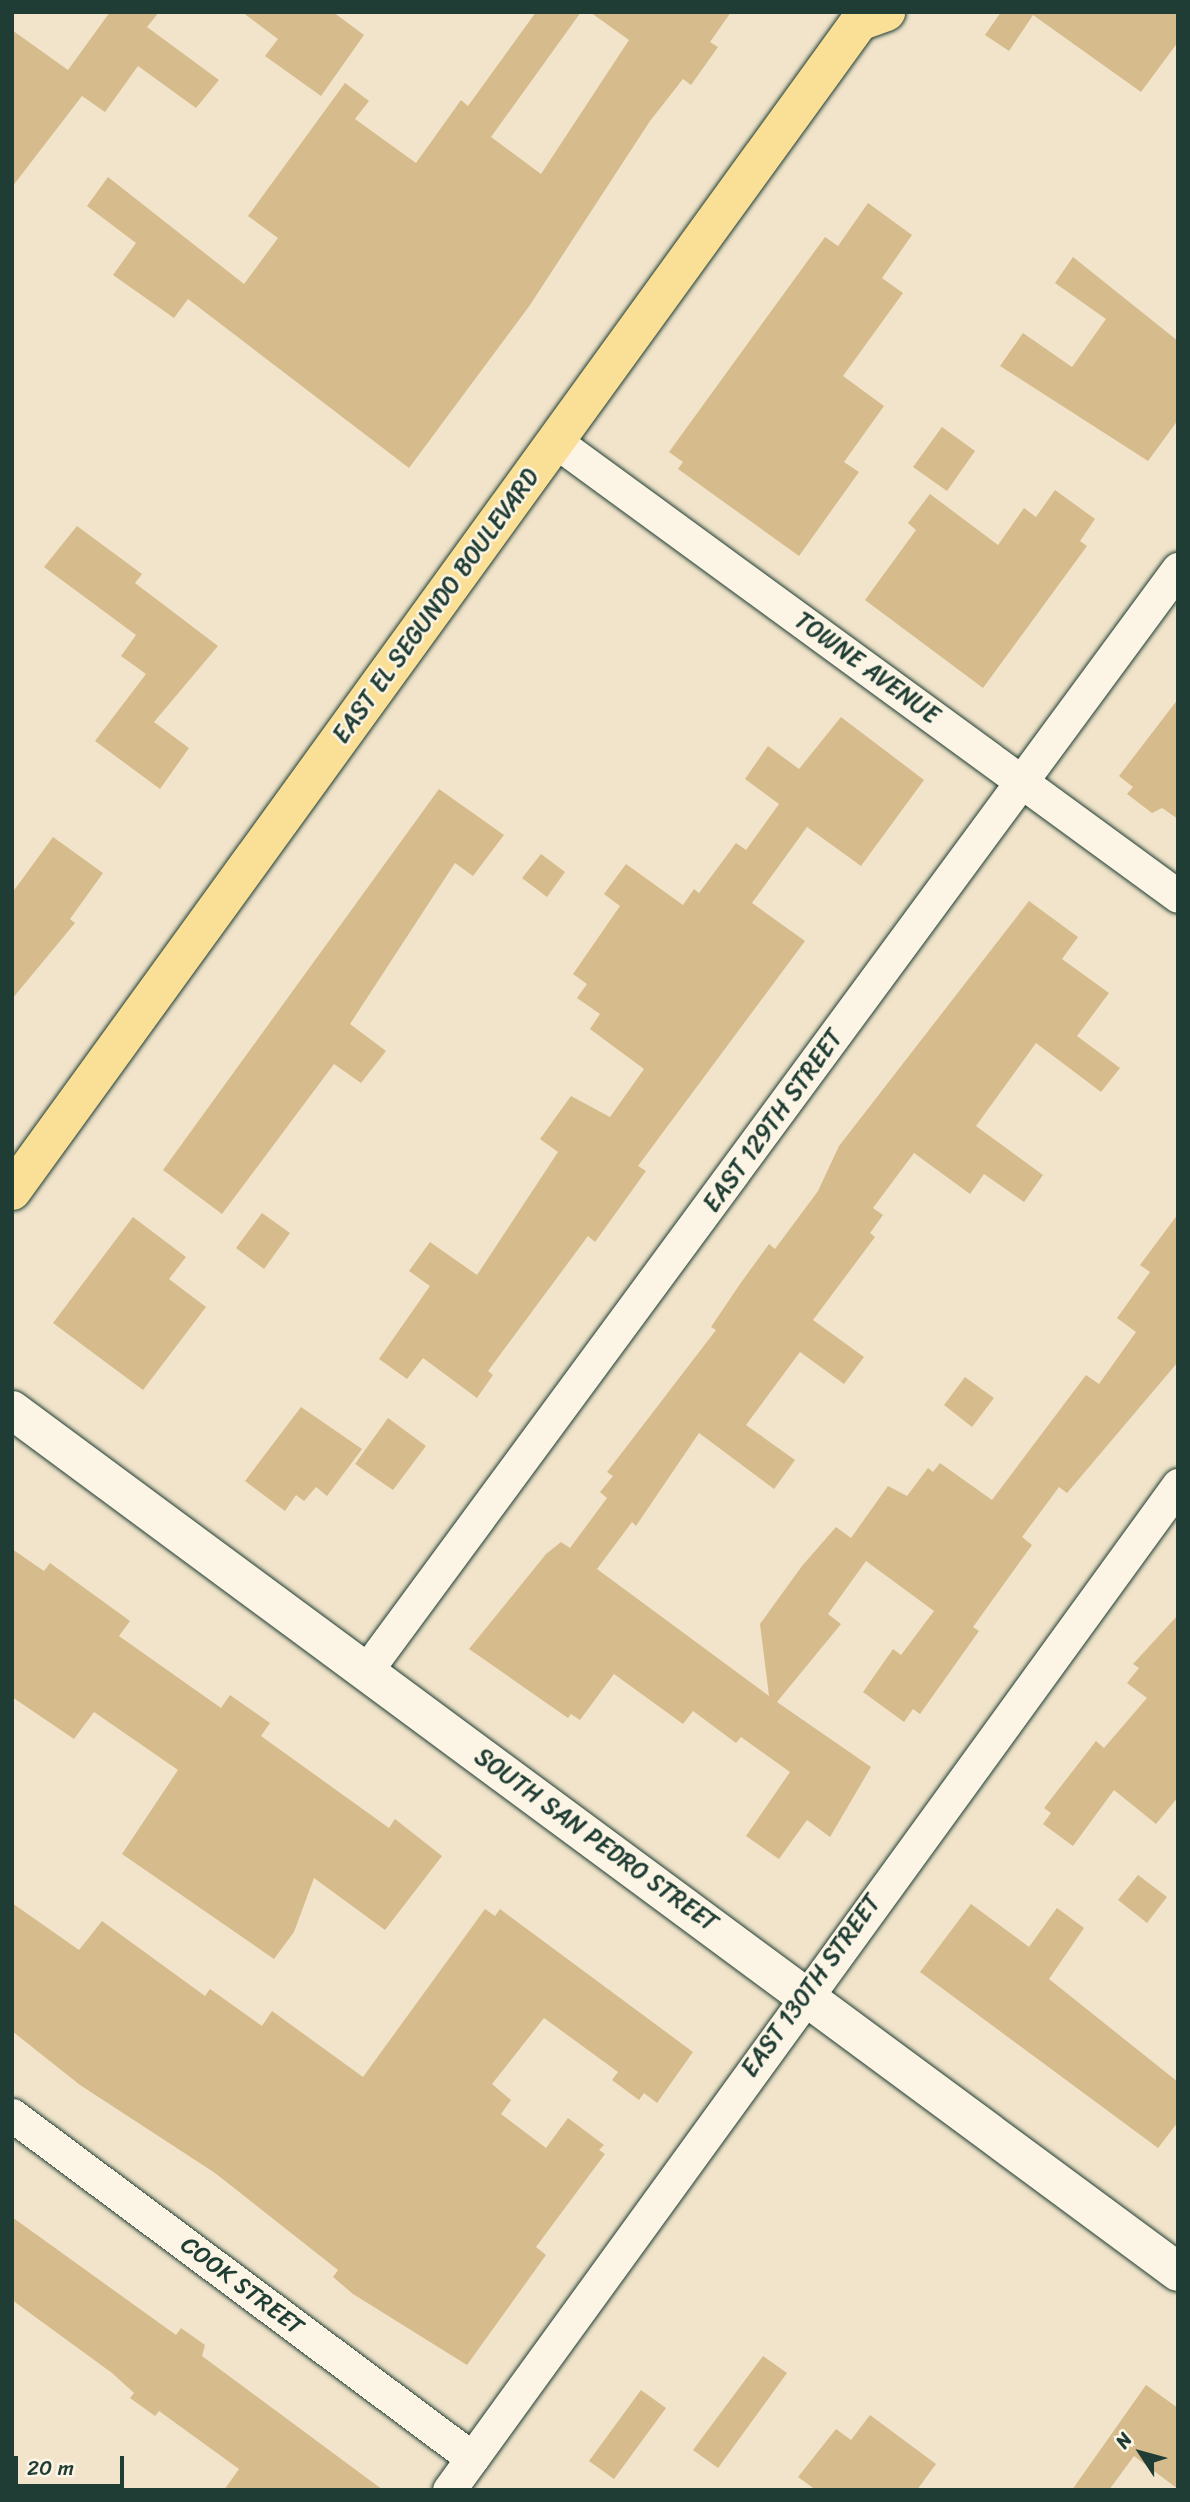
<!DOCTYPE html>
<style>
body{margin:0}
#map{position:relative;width:1190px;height:2502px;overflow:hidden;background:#f1e4ca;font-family:Sriracha,sans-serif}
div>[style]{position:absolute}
.building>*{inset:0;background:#d6bc8c}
.roads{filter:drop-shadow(0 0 2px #1f3d34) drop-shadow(0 0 2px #1f3d34)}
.minor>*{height:33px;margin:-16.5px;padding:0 16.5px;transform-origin:16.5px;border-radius:16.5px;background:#fcf5e5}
.tertiary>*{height:38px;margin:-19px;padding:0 19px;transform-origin:19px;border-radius:19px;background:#fcf5e5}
.primary>*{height:38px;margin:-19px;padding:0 19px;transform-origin:19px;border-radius:19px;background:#fadf96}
span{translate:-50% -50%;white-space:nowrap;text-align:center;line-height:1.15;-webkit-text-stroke:5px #fcf5e5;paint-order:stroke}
.street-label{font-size:24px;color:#1f3d34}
.frame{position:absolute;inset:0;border:14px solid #1f3d34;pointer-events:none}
.north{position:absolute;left:1106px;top:2418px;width:70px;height:70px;-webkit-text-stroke:5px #fcf5e5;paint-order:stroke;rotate:306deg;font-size:19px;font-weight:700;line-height:28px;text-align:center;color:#1f3d34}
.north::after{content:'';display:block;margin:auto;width:24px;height:32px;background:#1f3d34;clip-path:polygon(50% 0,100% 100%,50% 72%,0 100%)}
.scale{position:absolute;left:14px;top:2456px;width:110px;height:32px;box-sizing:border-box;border:4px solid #1f3d34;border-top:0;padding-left:9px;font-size:21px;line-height:24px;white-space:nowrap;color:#1f3d34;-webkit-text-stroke:5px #fcf5e5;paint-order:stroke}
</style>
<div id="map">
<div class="building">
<div style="clip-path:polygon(110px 12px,159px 12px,147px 27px,219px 80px,196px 108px,138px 66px,105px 112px,82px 96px,12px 187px,12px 30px,68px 70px)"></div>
<div style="clip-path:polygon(242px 12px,333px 12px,364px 35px,321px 96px,265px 56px,278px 39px)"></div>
<div style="clip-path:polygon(536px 12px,581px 12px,491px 137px,541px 174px,629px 40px,590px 12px,731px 12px,710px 42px,718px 47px,691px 85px,683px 79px,650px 121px,530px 305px,409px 468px,188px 299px,174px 318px,113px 275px,136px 243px,87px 206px,108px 177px,244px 284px,278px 238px,248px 216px,345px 83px,369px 101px,355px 119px,416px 163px,461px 100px,468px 106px)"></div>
<div style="clip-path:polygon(1001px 12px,1178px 12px,1178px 42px,1141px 92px,1033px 15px,1009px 51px,985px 35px)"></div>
<div style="clip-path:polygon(868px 203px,912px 235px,882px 278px,903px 293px,843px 376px,884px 406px,844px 462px,859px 472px,799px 556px,678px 469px,683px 462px,669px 452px,825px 237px,838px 246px)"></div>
<div style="clip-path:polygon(1073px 257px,1178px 341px,1178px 420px,1148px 461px,1000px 366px,1023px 333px,1072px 367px,1106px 319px,1055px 283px)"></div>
<div style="clip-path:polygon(942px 427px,975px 451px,947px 491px,913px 467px)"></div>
<div style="clip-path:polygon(1055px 490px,1095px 519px,1080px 541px,1087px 546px,983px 688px,865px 600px,916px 530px,908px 523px,930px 494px,998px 545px,1024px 508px,1036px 517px)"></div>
<div style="clip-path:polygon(77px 526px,142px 574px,135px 583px,218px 646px,154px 722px,189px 748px,160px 789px,95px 741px,146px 674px,121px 656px,136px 635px,44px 567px)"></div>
<div style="clip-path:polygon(1178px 699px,1178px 819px,1162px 808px,1152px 813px,1127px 794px,1133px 787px,1119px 776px)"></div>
<div style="clip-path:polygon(841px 717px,924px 780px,861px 866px,807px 827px,752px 903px,805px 941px,638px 1166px,646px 1171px,595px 1242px,588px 1236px,488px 1371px,493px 1375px,477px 1398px,423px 1358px,407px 1379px,379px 1359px,430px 1286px,409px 1271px,430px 1242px,477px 1275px,558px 1152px,540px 1139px,571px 1096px,610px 1117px,644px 1069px,590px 1029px,600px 1014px,577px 998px,587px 984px,573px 974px,620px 906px,604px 894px,626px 864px,683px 905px,694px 889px,699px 893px,736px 843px,746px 850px,779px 804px,745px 779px,768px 746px,799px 769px)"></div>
<div style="clip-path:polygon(439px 789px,504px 835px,473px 876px,455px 863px,350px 1024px,386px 1051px,361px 1083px,334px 1064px,222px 1214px,163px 1170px)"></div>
<div style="clip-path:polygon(53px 837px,103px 873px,70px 919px,75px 923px,12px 999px,12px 893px)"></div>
<div style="clip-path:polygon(541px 854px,565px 872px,547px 897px,522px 878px)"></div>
<div style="clip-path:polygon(1029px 901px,1078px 937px,1062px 959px,1109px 993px,1077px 1036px,1120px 1068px,1101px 1092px,1036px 1043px,976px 1126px,1043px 1175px,1024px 1202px,984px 1174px,970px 1194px,914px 1153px,873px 1208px,883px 1215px,870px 1233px,875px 1237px,813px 1320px,864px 1357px,844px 1384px,800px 1352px,746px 1425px,795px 1460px,774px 1489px,699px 1433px,636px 1526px,632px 1522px,597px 1569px,769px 1696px,760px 1624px,802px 1566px,836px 1527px,851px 1538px,888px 1486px,907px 1496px,928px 1468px,933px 1472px,940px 1463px,992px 1500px,1086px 1375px,1099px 1384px,1136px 1332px,1117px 1318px,1150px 1272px,1140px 1265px,1178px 1214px,1178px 1362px,1067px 1493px,1059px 1487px,1022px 1537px,1032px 1545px,973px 1627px,979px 1631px,920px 1714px,913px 1709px,904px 1722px,863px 1692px,893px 1649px,901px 1655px,934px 1611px,866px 1561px,828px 1614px,841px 1624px,777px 1702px,871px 1767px,830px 1837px,807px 1820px,779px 1859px,746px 1836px,790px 1772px,741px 1737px,736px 1743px,693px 1711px,683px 1724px,614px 1674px,580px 1720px,571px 1714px,568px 1718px,469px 1649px,546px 1554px,561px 1542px,570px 1548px,607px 1498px,600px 1492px,613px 1476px,607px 1472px,716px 1330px,711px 1327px,740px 1284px,769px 1244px,775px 1249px,818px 1191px,839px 1146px)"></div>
<div style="clip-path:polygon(262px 1213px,290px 1233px,264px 1269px,236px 1248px)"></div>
<div style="clip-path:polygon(133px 1217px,186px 1257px,169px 1279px,206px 1307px,143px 1390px,53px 1323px)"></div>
<div style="clip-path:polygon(965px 1377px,994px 1398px,972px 1427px,944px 1405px)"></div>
<div style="clip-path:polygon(301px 1407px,362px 1449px,327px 1496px,316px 1487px,304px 1501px,296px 1495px,285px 1511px,245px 1481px)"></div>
<div style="clip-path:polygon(388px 1418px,426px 1446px,393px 1490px,355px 1464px)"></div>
<div style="clip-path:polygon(12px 1549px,44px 1571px,50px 1563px,130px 1621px,119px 1636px,221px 1708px,230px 1695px,270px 1723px,261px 1736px,389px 1828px,395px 1819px,442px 1856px,385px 1930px,314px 1878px,294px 1932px,274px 1959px,122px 1854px,178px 1770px,94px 1712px,74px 1739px,12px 1697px)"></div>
<div style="clip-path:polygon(1178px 1615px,1178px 1797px,1156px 1824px,1114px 1790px,1073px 1846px,1043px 1824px,1051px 1813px,1044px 1808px,1096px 1741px,1104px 1748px,1147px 1698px,1127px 1683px,1139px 1668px,1133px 1664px)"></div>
<div style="clip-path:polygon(1138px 1875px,1167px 1897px,1147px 1923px,1118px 1900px)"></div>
<div style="clip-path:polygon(12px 1903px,79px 1950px,102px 1921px,205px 1996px,210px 1989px,262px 2026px,272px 2011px,363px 2077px,485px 1909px,495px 1916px,500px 1909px,693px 2052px,657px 2103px,644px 2093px,639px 2100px,612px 2080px,618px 2072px,544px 2018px,492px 2084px,511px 2100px,501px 2114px,546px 2148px,568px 2118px,604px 2145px,599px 2150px,605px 2154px,536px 2247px,546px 2255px,467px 2365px,353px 2294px,333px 2277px,338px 2270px,215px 2173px,80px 2085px,12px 2031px)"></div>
<div style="clip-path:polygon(971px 1904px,1029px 1947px,1057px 1908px,1084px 1928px,1049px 1979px,1178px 2082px,1178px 2122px,1158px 2148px,920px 1972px)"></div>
<div style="clip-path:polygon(12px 2217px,176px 2335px,181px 2328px,205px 2345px,202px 2356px,383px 2490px,224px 2490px,239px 2469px,159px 2411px,155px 2416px,130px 2398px,134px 2393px,112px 2373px,12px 2300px)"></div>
<div style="clip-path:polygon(763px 2356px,787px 2373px,718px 2468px,693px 2450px)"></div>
<div style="clip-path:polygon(1146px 2385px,1178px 2408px,1178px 2489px,1134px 2456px,1109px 2490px,1072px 2490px)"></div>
<div style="clip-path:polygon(641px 2390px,666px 2408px,614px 2479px,589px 2461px)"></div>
<div style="clip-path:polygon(870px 2415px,936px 2464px,917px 2490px,816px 2490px,798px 2477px,836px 2429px,851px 2440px)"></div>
</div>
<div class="roads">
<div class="minor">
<div style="left:555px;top:441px;width:771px;rotate:36.14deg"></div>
<div style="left:366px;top:1671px;width:1369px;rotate:-53.62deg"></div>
<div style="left:12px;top:2115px;width:574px;rotate:36.71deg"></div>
<div style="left:449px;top:2490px;width:1242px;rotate:-54.04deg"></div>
</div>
<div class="tertiary">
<div style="left:12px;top:1410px;width:1450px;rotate:36.47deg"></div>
</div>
<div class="primary">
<div style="left:12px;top:1191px;width:1444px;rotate:-54.07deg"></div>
<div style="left:859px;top:22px;width:29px;rotate:-20deg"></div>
</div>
</div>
<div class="street-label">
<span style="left:436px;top:606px;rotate:-54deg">EAST EL SEGUNDO BOULEVARD</span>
<span style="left:867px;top:668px;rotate:36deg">TOWNE AVENUE</span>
<span style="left:773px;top:1121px;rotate:-54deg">EAST 129TH STREET</span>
<span style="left:596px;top:1840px;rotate:36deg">SOUTH SAN PEDRO STREET</span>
<span style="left:811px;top:1986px;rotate:-54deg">EAST 130TH STREET</span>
<span style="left:242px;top:2286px;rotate:37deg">COOK STREET</span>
</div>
<div class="frame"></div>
<div class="north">N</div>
<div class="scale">20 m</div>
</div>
